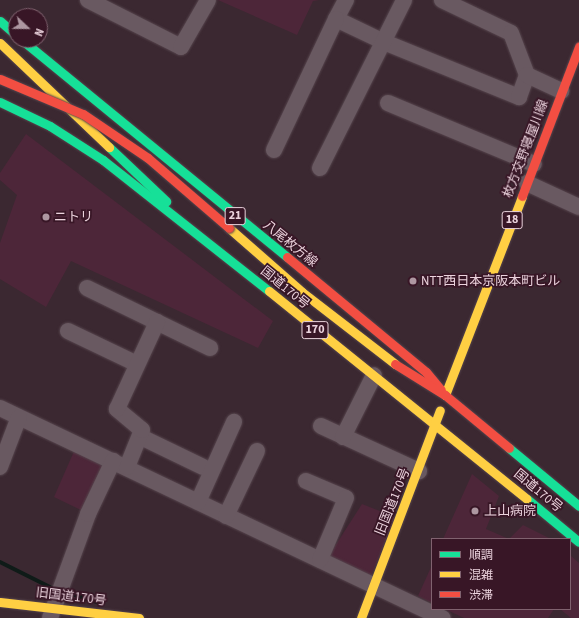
<!DOCTYPE html>
<meta charset="utf-8">
<style>
body{margin:0}
#map{position:relative;width:579px;height:618px;overflow:hidden;background:#3b2831;font-family:"Source Sans 3","Noto Sans JP",sans-serif}
div>[style]{position:absolute}
.built>*{inset:0;background:#4d2639}
.stream>*{height:4px;margin:-2px;padding:0 2px;transform-origin:2px;border-radius:2px;background:#0f1b18}
.roads{filter:drop-shadow(0 0 1px #55444c) drop-shadow(0 0 1px #55444c)}
.street>*{height:16px;margin:-8px;padding:0 8px;transform-origin:8px;border-radius:8px;background:#695961}
.fast>*{height:9px;margin:-4.5px;padding:0 4.5px;transform-origin:4.5px;border-radius:4.5px;background:#16e098}
.slow>*{height:9px;margin:-4.5px;padding:0 4.5px;transform-origin:4.5px;border-radius:4.5px;background:#ffcf43}
.jam>*{height:9px;margin:-4.5px;padding:0 4.5px;transform-origin:4.5px;border-radius:4.5px;background:#f24e42}
.bridges{filter:drop-shadow(0 0 1px #55444c) drop-shadow(0 0 1px #55444c)}
.jam-bridge>*{height:9px;margin:-4.5px;padding:0 4.5px;transform-origin:4.5px;border-radius:4.5px;background:#f24e42}
.dots>*{width:11px;height:11px;translate:-50% -50%;box-sizing:border-box;border:2px solid #381626;border-radius:50%}
span{translate:-50% -50%;white-space:nowrap;text-align:center;line-height:1.15;-webkit-text-stroke:3.5px #381626;paint-order:stroke}
.shield-label span{padding:1px 3px;background:#381626;border:1px solid;border-radius:3px;-webkit-text-stroke-width:0}
.shield-label{font-size:12px;color:#ebd3dd;font-weight:700}
.street-label{font-size:13px;color:#ebd3dd}
.poi-label{font-size:13px;color:#ebd3dd}
.left{translate:0 -50%;text-align:left}
.legend{position:absolute;left:431px;top:538px;width:140px;height:72px;box-sizing:border-box;background:#381626;border:1px solid #80626f;margin:0;padding:5px 7px;list-style:none;font-size:12px;color:#ebd3dd}
.legend li{display:flex;align-items:center;gap:8px;height:20px}
.legend b{width:20px;border:1px solid #80626f}
.north{position:absolute;left:8px;top:8px;width:40px;height:40px;box-sizing:border-box;background:#381626;border:1px solid #80626f;border-radius:50%;rotate:112deg;font-size:11px;font-weight:700;line-height:16px;text-align:center;color:#ebd3dd}
.north::after{content:'';display:block;margin:auto;width:14px;height:18px;background:#ad97a1;clip-path:polygon(50% 0,100% 100%,50% 72%,0 100%)}
</style>
<div id="map">
<div class="built">
<div style="clip-path:polygon(218px 0,319px 0,313px 1px,297px 35px)"></div>
<div style="clip-path:polygon(26px 134px,273px 321px,258px 348px,71px 261px,46px 307px,0 279px,0 243px,17px 195px,0 180px,0 173px)"></div>
<div style="clip-path:polygon(75px 449px,109px 465px,85px 512px,54px 497px)"></div>
<div style="clip-path:polygon(472px 474px,499px 496px,486px 529px,509px 539px,523px 525px,551px 539px,443px 539px)"></div>
<div style="clip-path:polygon(362px 504px,395px 517px,371px 576px,328px 557px)"></div>
<div style="clip-path:polygon(570px 555px,579px 563px,579px 618px,571px 618px,560px 609px,570px 609px)"></div>
<div style="clip-path:polygon(432px 565px,432px 603px,418px 596px)"></div>
<div style="clip-path:polygon(445px 609px,554px 609px,548px 618px,464px 618px)"></div>
</div>
<div class="stream">
<div style="left:0;top:562px;width:63px;rotate:26.6deg"></div>
<div style="left:63px;top:591px;width:39px;rotate:18deg"></div>
</div>
<div class="roads">
<div class="street">
<div style="left:88px;top:0;width:104px;rotate:26.8deg"></div>
<div style="left:181px;top:47px;width:54px;rotate:-60.1deg"></div>
<div style="left:346px;top:0;width:21px;rotate:118deg"></div>
<div style="left:336px;top:19px;width:53px;rotate:25.6deg"></div>
<div style="left:384px;top:42px;width:146px;rotate:22.2deg"></div>
<div style="left:519px;top:97px;width:23px;rotate:-70deg"></div>
<div style="left:442px;top:0;width:76px;rotate:25.6deg"></div>
<div style="left:511px;top:33px;width:45px;rotate:69.1deg"></div>
<div style="left:527px;top:75px;width:38px;rotate:25deg"></div>
<div style="left:388px;top:103px;width:158px;rotate:22.7deg"></div>
<div style="left:274px;top:150px;width:145px;rotate:-64.7deg"></div>
<div style="left:320px;top:168px;width:188px;rotate:-63.4deg"></div>
<div style="left:527px;top:183px;width:57px;rotate:24.8deg"></div>
<div style="left:87px;top:288px;width:137px;rotate:26deg"></div>
<div style="left:68px;top:331px;width:76px;rotate:25.6deg"></div>
<div style="left:0;top:408px;width:490px;rotate:25.4deg"></div>
<div style="left:321px;top:426px;width:108px;rotate:24.7deg"></div>
<div style="left:141px;top:437px;width:69px;rotate:25.8deg"></div>
<div style="left:343px;top:437px;width:69px;rotate:-63.4deg"></div>
<div style="left:0;top:467px;width:53px;rotate:-69.2deg"></div>
<div style="left:127px;top:467px;width:40px;rotate:-68deg"></div>
<div style="left:142px;top:430px;width:33px;rotate:-140deg"></div>
<div style="left:117px;top:409px;width:96px;rotate:-65.3deg"></div>
<div style="left:306px;top:481px;width:43px;rotate:23deg"></div>
<div style="left:346px;top:498px;width:67px;rotate:112.8deg"></div>
<div style="left:198px;top:502px;width:88px;rotate:-65.8deg"></div>
<div style="left:226px;top:516px;width:72px;rotate:-64.5deg"></div>
<div style="left:50px;top:618px;width:111px;rotate:-69.9deg"></div>
<div style="left:88px;top:514px;width:59px;rotate:-64.7deg"></div>
</div>
<div class="fast">
<div style="left:0;top:21px;width:21px;rotate:41deg"></div>
<div style="left:22px;top:40px;width:343px;rotate:39.3deg"></div>
<div style="left:0;top:102px;width:55px;rotate:25.6deg"></div>
<div style="left:50px;top:126px;width:63px;rotate:32.7deg"></div>
<div style="left:103px;top:160px;width:211px;rotate:38.3deg"></div>
<div style="left:109px;top:147px;width:79px;rotate:43.5deg"></div>
<div style="left:509px;top:448px;width:91px;rotate:39.6deg"></div>
<div style="left:527px;top:499px;width:67px;rotate:39.6deg"></div>
</div>
<div class="slow">
<div style="left:0;top:43px;width:151px;rotate:43.7deg"></div>
<div style="left:229px;top:228px;width:97px;rotate:41.2deg"></div>
<div style="left:302px;top:292px;width:118px;rotate:37.7deg"></div>
<div style="left:269px;top:291px;width:331px;rotate:38.9deg"></div>
<div style="left:441px;top:390px;width:6px;rotate:51deg"></div>
<div style="left:445px;top:395px;width:213px;rotate:-68.8deg"></div>
<div style="left:0;top:602px;width:140px;rotate:6.6deg"></div>
<div style="left:361px;top:618px;width:222px;rotate:-69.2deg"></div>
</div>
<div class="jam">
<div style="left:522px;top:196px;width:160px;rotate:-69.1deg"></div>
<div style="left:287px;top:257px;width:180px;rotate:39.6deg"></div>
<div style="left:426px;top:372px;width:23px;rotate:50deg"></div>
<div style="left:395px;top:364px;width:59px;rotate:31.8deg"></div>
<div style="left:445px;top:395px;width:83px;rotate:39.6deg"></div>
</div>
</div>
<div class="bridges">
<div class="jam-bridge">
<div style="left:0;top:79px;width:90px;rotate:22.9deg"></div>
<div style="left:83px;top:114px;width:78px;rotate:34.1deg"></div>
<div style="left:148px;top:158px;width:107px;rotate:40.8deg"></div>
</div>
</div>
<div class="dots">
<div style="left:46px;top:217px;background:#ad97a1"></div>
<div style="left:413px;top:281px;background:#ad97a1"></div>
<div style="left:475px;top:511px;background:#ad97a1"></div>
</div>
<div class="shield-label">
<span style="left:235px;top:216px">21</span>
<span style="left:512px;top:220px">18</span>
<span style="left:315px;top:330px">170</span>
</div>
<div class="street-label">
<span style="left:526px;top:149px;rotate:-69deg">枚方交野寝屋川線</span>
<span style="left:290px;top:244px;rotate:39deg">八尾枚方線</span>
<span style="left:285px;top:288px;rotate:39deg">国道170号</span>
<span style="left:538px;top:491px;rotate:40deg">国道170号</span>
<span style="left:393px;top:502px;rotate:-68deg">旧国道170号</span>
<span style="left:71px;top:597px;rotate:7deg">旧国道170号</span>
</div>
<div class="poi-label">
<span class="left" style="left:54px;top:217px">ニトリ</span>
<span class="left" style="left:421px;top:281px">NTT西日本京阪本町ビル</span>
<span class="left" style="left:484px;top:511px">上山病院</span>
</div>
<ul class="legend">
<li><b style="height:5px;background:#16e098"></b>順調</li>
<li><b style="height:5px;background:#ffcf43"></b>混雑</li>
<li><b style="height:5px;background:#f24e42"></b>渋滞</li>
</ul>
<div class="north">N</div>
</div>
